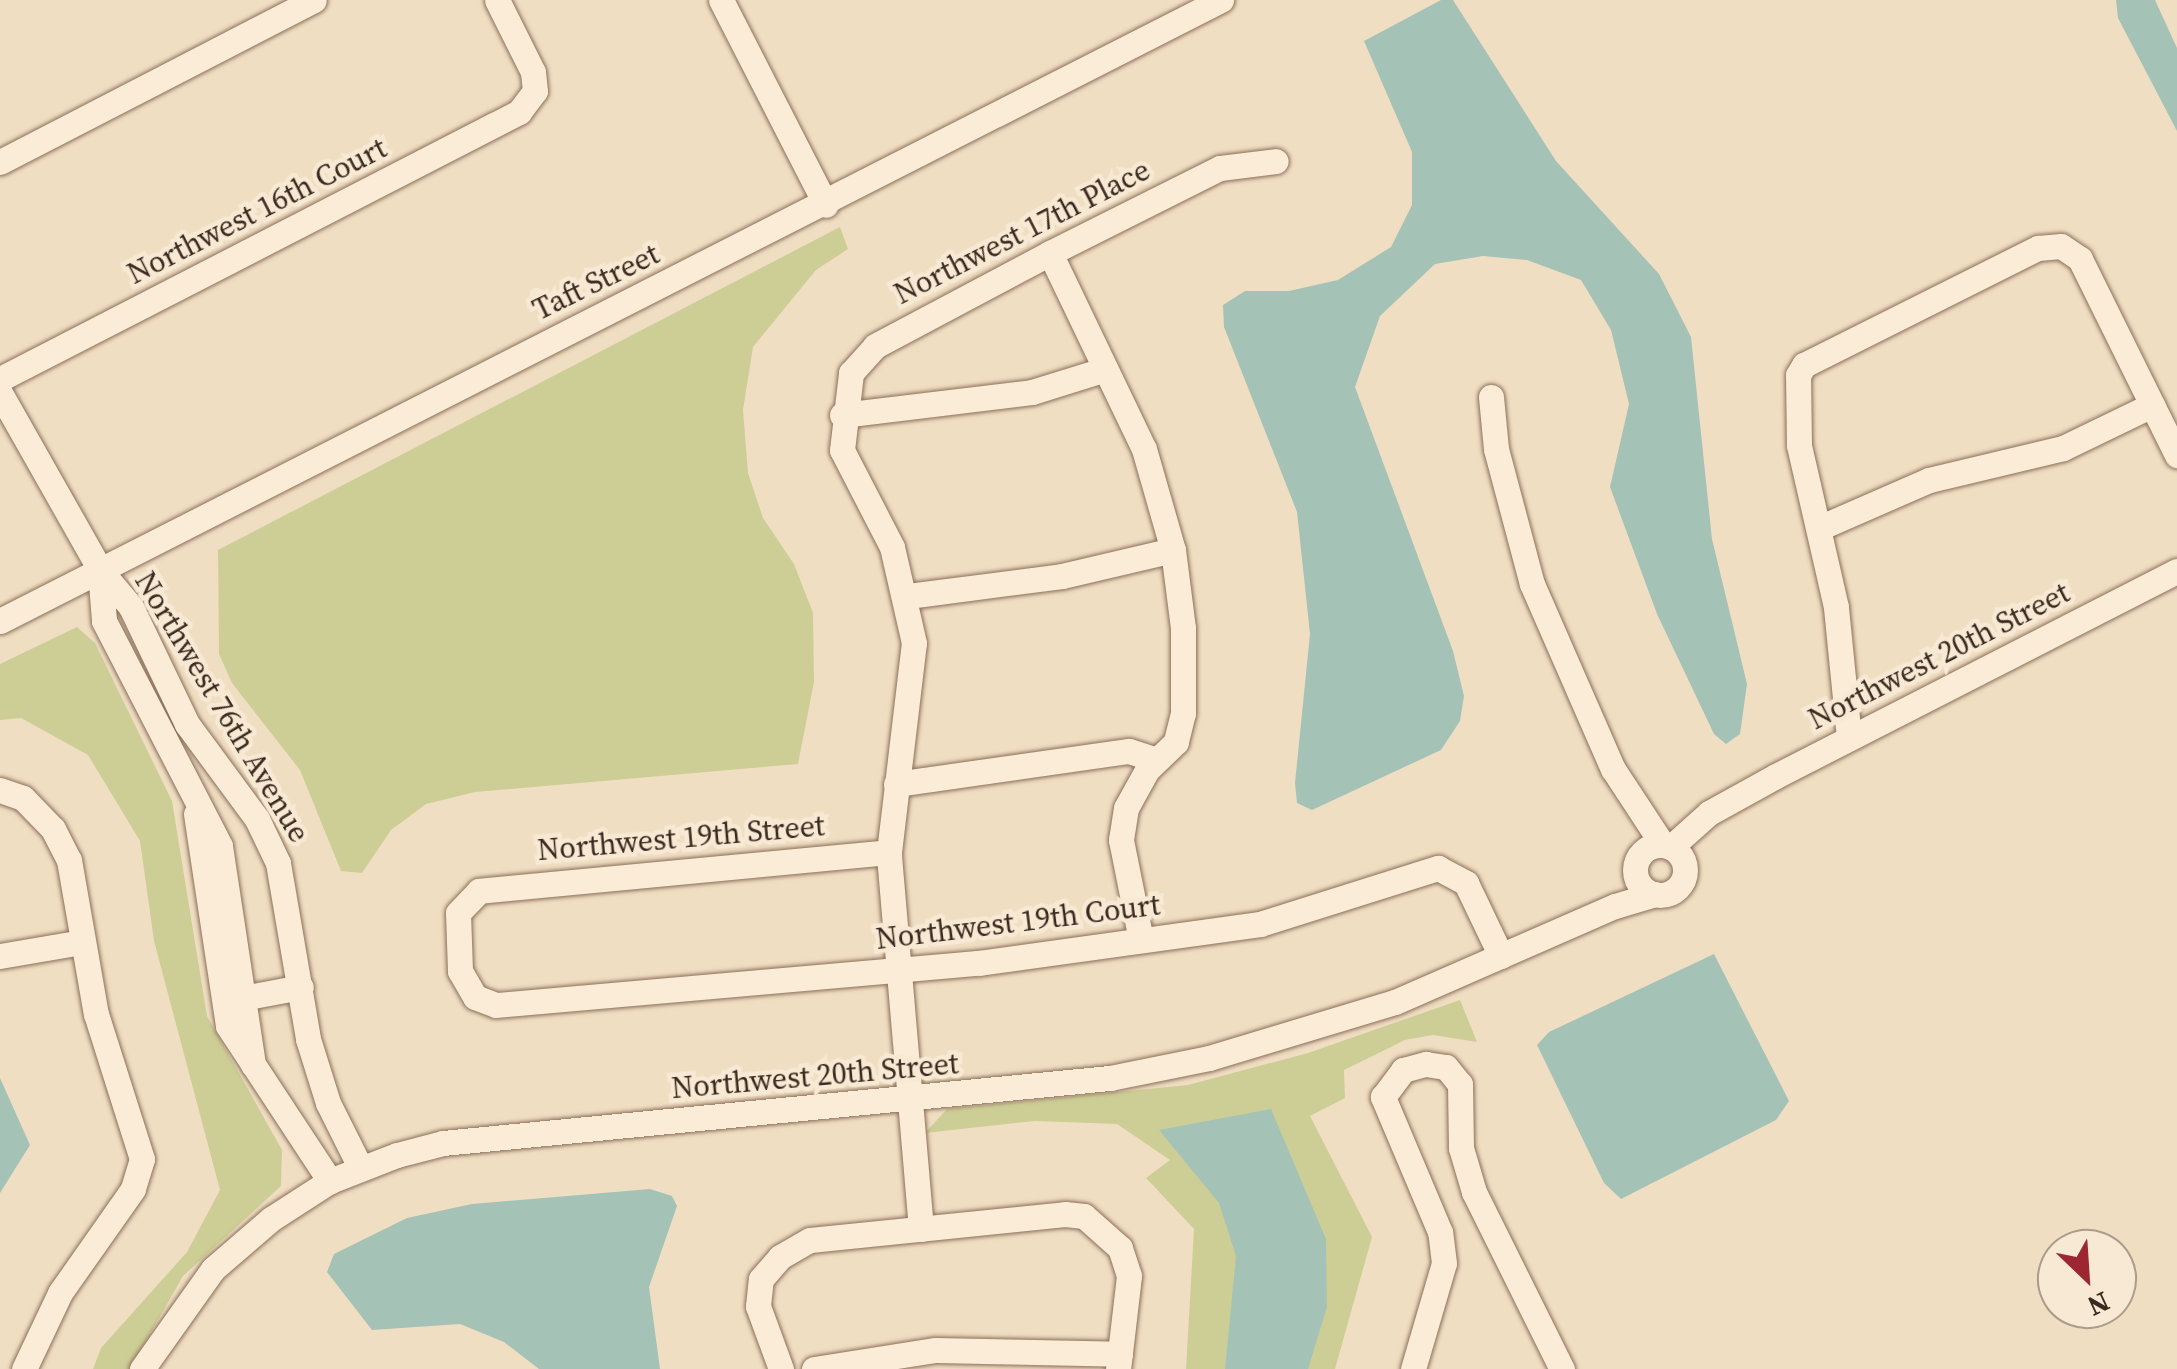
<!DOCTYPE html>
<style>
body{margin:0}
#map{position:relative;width:2177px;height:1369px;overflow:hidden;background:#f0dec3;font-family:"Source Serif 4",serif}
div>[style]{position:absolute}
.green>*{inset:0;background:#cdce96}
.water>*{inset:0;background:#a5c2b7}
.roads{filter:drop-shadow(0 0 2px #8b6f59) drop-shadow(0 0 2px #8b6f59)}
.minor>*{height:25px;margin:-12.5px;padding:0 12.5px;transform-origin:12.5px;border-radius:12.5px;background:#faecd7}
.minor>.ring{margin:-12.5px;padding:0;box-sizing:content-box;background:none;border:25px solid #faecd7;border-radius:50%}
span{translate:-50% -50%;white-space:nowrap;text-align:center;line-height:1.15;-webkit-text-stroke:9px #f7e9d3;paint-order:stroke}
.street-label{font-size:30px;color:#3a291e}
.north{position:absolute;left:2037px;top:1229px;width:100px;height:100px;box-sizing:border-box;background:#f7e9d3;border:2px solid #ab9c8b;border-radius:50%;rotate:155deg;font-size:28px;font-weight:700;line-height:40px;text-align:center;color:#3a291e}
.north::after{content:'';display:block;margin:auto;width:35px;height:45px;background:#9c2632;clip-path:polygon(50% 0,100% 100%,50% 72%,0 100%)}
</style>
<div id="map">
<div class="green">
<div style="clip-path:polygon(840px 227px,848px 249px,816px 270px,753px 347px,743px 410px,748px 473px,763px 518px,794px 564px,813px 613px,814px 682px,798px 764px,475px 792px,426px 804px,391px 830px,362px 873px,341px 871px,300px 770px,232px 683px,219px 654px,218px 550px)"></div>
<div style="clip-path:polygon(77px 627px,95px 643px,172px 801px,207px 1016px,282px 1150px,281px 1186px,183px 1276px,130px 1369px,93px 1369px,101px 1348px,187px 1252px,220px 1190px,154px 941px,140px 841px,88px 755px,21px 718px,0 720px,0 664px)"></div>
<div style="clip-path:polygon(1460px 1000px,1477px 1042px,1433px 1035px,1405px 1040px,1344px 1070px,1345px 1098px,1310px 1116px,1372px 1237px,1335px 1369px,1186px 1369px,1194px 1229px,1146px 1178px,1170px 1160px,1117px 1124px,1035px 1121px,925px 1133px,947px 1109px,1188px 1085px,1308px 1053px)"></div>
</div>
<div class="water">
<div style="clip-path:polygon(1441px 0,1453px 0,1556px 161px,1659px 274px,1691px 337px,1712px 539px,1747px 684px,1740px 734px,1726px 744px,1714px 734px,1657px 614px,1610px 487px,1629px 404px,1611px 330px,1581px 280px,1527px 260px,1483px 256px,1435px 264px,1380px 316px,1355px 387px,1453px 651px,1464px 696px,1460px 721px,1441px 750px,1312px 810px,1297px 803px,1295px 783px,1310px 634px,1297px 512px,1224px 327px,1223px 305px,1245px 291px,1289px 291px,1338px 280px,1391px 247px,1412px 205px,1412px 152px,1364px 41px)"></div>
<div style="clip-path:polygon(2116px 0,2155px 0,2177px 48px,2177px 131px,2118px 18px)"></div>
<div style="clip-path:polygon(1714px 954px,1789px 1101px,1776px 1120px,1621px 1199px,1604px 1183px,1537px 1045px,1549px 1032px)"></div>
<div style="clip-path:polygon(0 1078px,30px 1145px,0 1193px)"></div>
<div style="clip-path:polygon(1271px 1109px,1326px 1239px,1327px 1307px,1308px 1369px,1225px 1369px,1236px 1256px,1219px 1203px,1159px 1130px)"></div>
<div style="clip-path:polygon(650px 1189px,672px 1196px,677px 1206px,649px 1287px,660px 1369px,539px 1369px,504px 1342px,460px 1324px,372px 1330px,327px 1272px,334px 1254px,407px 1218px,472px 1204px)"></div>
</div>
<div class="roads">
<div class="minor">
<div style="left:721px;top:0;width:230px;rotate:62.9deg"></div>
<div style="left:0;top:162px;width:353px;rotate:-27.3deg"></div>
<div style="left:1050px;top:253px;width:217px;rotate:64.4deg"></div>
<div style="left:1144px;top:449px;width:105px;rotate:74deg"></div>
<div style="left:1173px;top:550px;width:79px;rotate:82.7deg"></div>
<div style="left:1183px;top:628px;width:85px;rotate:90deg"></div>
<div style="left:1183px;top:713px;width:30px;rotate:104deg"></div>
<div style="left:1176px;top:742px;width:40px;rotate:136deg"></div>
<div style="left:1147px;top:770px;width:43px;rotate:118.9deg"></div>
<div style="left:1126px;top:808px;width:32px;rotate:99deg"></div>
<div style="left:1121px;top:840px;width:102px;rotate:78.7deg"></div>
<div style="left:0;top:379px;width:584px;rotate:-27.22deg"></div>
<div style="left:519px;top:112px;width:26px;rotate:-53deg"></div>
<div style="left:535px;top:91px;width:19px;rotate:-96deg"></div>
<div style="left:533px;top:72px;width:80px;rotate:-116.6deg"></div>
<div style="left:0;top:393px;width:203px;rotate:60.5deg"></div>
<div style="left:100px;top:570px;width:48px;rotate:50deg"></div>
<div style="left:131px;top:607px;width:130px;rotate:64.4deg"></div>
<div style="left:187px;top:724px;width:118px;rotate:53.6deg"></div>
<div style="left:257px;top:819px;width:49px;rotate:64.5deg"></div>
<div style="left:278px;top:863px;width:179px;rotate:80.3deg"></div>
<div style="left:308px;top:1039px;width:67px;rotate:72.6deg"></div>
<div style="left:328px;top:1103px;width:72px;rotate:63.4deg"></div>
<div style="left:1491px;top:397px;width:52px;rotate:84.5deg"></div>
<div style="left:1496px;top:449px;width:140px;rotate:75.1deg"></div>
<div style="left:1532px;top:584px;width:202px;rotate:66.4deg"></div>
<div style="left:1613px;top:769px;width:91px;rotate:56.7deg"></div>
<div style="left:842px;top:415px;width:191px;rotate:-6.9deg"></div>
<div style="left:1032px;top:392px;width:77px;rotate:-17.3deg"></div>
<div style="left:1819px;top:528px;width:120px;rotate:-23.6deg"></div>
<div style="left:1929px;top:480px;width:138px;rotate:-13.4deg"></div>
<div style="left:2063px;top:448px;width:99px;rotate:-25.8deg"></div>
<div style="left:100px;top:570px;width:51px;rotate:85.5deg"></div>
<div style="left:104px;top:621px;width:253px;rotate:62.7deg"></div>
<div style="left:220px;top:846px;width:221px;rotate:81.4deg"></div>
<div style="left:908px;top:596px;width:155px;rotate:-7.4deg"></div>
<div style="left:1062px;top:576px;width:114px;rotate:-13.2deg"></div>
<div style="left:0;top:621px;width:1370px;rotate:-26.96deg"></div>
<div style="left:1849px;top:738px;width:132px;rotate:-95.7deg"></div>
<div style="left:1836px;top:607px;width:166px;rotate:-102.9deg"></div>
<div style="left:1799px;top:445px;width:70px;rotate:-90.8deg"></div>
<div style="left:1798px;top:375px;width:12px;rotate:-59deg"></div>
<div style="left:1804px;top:365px;width:262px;rotate:-26.6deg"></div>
<div style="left:2038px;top:248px;width:23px;rotate:-5deg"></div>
<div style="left:2061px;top:246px;width:23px;rotate:34deg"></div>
<div style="left:2080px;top:259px;width:219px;rotate:63.7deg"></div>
<div style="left:896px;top:784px;width:235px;rotate:-8.1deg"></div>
<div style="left:1129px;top:751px;width:29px;rotate:18deg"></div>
<div style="left:0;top:790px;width:24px;rotate:19deg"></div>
<div style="left:23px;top:798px;width:43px;rotate:45.9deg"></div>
<div style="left:53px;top:829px;width:35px;rotate:63deg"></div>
<div style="left:69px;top:860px;width:156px;rotate:80.1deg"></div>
<div style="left:96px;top:1014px;width:152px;rotate:72.4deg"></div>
<div style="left:142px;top:1159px;width:31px;rotate:107deg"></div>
<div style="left:133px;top:1189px;width:127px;rotate:125.1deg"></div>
<div style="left:60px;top:1293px;width:84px;rotate:115.3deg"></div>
<div style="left:196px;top:814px;width:214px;rotate:81.4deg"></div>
<div style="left:228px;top:1026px;width:186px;rotate:56.7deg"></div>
<div class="ring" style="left:1635px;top:845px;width:25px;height:25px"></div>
<div style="left:1671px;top:847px;width:51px;rotate:-41.8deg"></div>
<div style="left:1709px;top:813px;width:77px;rotate:-28.9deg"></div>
<div style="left:1776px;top:776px;width:450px;rotate:-27.1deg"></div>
<div style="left:889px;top:852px;width:412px;rotate:174.6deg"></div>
<div style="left:479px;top:891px;width:30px;rotate:134deg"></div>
<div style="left:458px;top:913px;width:58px;rotate:88deg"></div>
<div style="left:460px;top:971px;width:30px;rotate:60deg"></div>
<div style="left:475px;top:997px;width:22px;rotate:21deg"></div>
<div style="left:496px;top:1005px;width:485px;rotate:-5deg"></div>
<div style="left:979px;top:963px;width:284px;rotate:-7.9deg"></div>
<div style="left:1260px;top:924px;width:187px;rotate:-17.5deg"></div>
<div style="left:1438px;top:868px;width:32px;rotate:28deg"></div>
<div style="left:1466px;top:883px;width:81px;rotate:64.4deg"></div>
<div style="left:0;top:956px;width:83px;rotate:-9.7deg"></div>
<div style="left:232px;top:1000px;width:70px;rotate:-10.7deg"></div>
<div style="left:921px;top:1229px;width:378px;rotate:-94.9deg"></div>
<div style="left:889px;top:852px;width:210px;rotate:-83.2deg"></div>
<div style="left:914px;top:643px;width:98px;rotate:-102.9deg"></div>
<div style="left:892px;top:547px;width:109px;rotate:-117.3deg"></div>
<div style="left:842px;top:450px;width:78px;rotate:-83.3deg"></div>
<div style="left:851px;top:373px;width:36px;rotate:-48deg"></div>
<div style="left:875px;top:346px;width:198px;rotate:-28deg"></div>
<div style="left:1050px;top:253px;width:190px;rotate:-26.6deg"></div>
<div style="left:1220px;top:168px;width:56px;rotate:-7.1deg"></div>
<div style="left:142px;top:1369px;width:123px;rotate:-54.6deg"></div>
<div style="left:213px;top:1269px;width:77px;rotate:-40.8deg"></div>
<div style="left:271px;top:1219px;width:70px;rotate:-32.8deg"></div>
<div style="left:330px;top:1181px;width:72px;rotate:-21.2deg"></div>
<div style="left:397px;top:1155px;width:48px;rotate:-14.6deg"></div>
<div style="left:443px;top:1143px;width:670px;rotate:-5.57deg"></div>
<div style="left:1110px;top:1078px;width:101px;rotate:-11.4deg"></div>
<div style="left:1209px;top:1058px;width:194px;rotate:-16.8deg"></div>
<div style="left:1395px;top:1002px;width:240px;rotate:-23.6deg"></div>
<div style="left:1615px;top:906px;width:42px;rotate:-16.7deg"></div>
<div style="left:781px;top:1369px;width:67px;rotate:-110.1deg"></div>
<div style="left:758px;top:1306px;width:27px;rotate:-84deg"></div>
<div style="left:761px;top:1279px;width:29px;rotate:-49deg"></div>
<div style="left:780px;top:1257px;width:34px;rotate:-30deg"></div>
<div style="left:810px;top:1240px;width:256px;rotate:-5.8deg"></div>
<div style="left:1065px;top:1214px;width:19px;rotate:6deg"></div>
<div style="left:1084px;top:1216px;width:48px;rotate:41.6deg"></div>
<div style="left:1120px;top:1248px;width:29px;rotate:72deg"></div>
<div style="left:1129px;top:1276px;width:94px;rotate:96.7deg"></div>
<div style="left:814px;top:1369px;width:123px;rotate:-8.9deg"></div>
<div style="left:936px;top:1350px;width:184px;rotate:1.2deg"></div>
<div style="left:1413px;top:1369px;width:110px;rotate:-73.7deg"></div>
<div style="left:1444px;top:1263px;width:31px;rotate:-97deg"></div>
<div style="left:1440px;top:1232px;width:147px;rotate:-112.9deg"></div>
<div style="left:1383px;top:1097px;width:34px;rotate:-53deg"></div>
<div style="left:1403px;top:1070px;width:24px;rotate:-15deg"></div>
<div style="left:1426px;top:1064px;width:20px;rotate:9deg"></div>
<div style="left:1446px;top:1067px;width:22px;rotate:51deg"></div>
<div style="left:1460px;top:1084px;width:64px;rotate:89.1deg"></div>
<div style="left:1461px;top:1148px;width:46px;rotate:73.5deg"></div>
<div style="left:1474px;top:1192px;width:198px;rotate:63.6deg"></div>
</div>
</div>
<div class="street-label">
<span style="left:257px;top:211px;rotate:-27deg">Northwest 16th Court</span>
<span style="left:1022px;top:232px;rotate:-27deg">Northwest 17th Place</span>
<span style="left:596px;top:282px;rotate:-26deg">Taft Street</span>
<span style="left:1939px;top:656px;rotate:-27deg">Northwest 20th Street</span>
<span style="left:222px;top:707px;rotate:59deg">Northwest 76th Avenue</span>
<span style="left:681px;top:838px;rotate:-5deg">Northwest 19th Street</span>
<span style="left:1018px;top:922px;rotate:-7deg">Northwest 19th Court</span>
<span style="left:815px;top:1076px;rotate:-5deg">Northwest 20th Street</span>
</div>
<div class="north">N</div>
</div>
